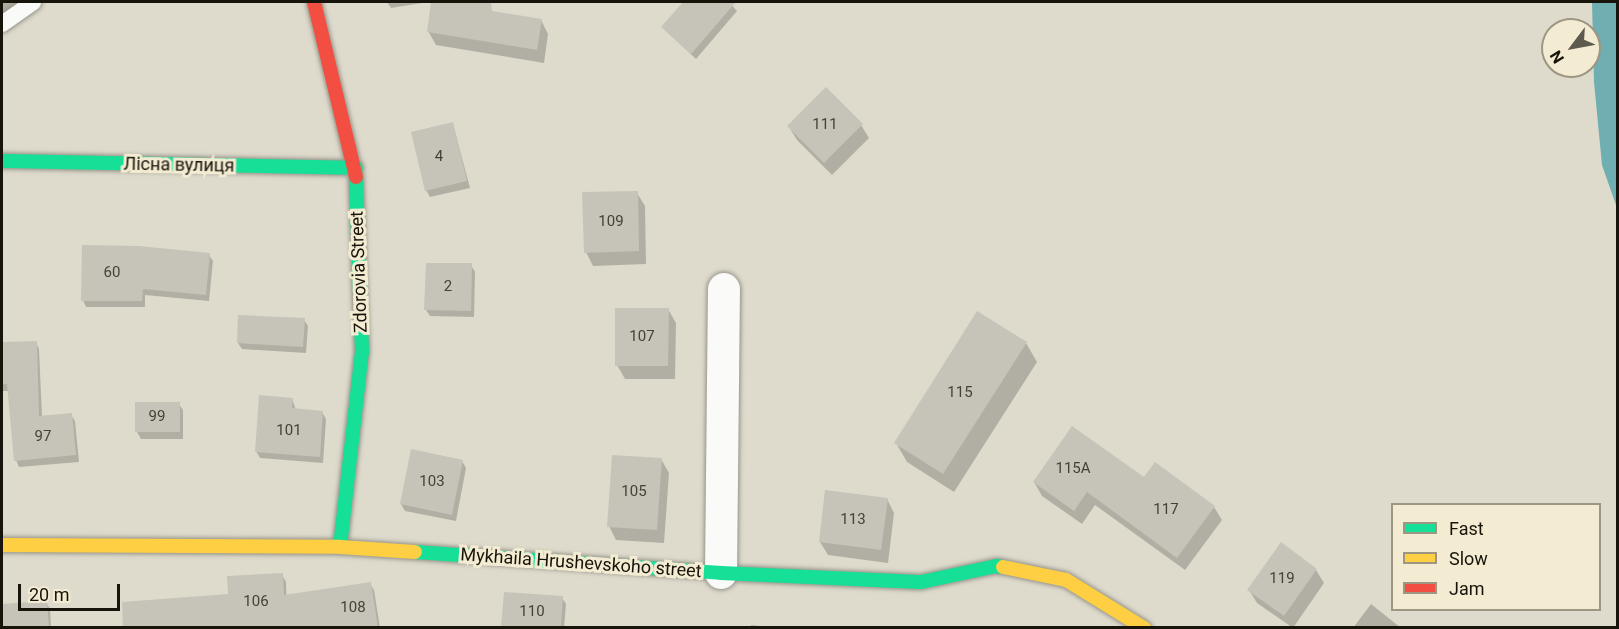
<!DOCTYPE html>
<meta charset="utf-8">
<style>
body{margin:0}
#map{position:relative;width:1619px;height:629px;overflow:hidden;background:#dedbcd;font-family:Roboto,sans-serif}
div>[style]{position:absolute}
.water>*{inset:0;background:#6faeb1}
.shadow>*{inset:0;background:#0003}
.building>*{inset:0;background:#c6c3b8}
.roads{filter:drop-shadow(0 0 2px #98958a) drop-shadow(0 0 2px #98958a)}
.lane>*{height:16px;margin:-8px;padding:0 8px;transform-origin:8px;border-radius:8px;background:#fafaf8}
.street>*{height:32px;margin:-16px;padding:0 16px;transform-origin:16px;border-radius:16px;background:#fafaf8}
.fast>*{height:14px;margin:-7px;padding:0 7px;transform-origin:7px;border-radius:7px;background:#16e098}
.slow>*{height:14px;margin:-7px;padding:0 7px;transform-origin:7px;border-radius:7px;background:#ffcf43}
.jam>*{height:14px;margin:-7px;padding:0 7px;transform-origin:7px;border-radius:7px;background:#f24e42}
span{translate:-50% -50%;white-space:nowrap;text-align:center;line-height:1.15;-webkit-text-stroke:6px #f4ecd2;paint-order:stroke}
.number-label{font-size:15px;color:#444238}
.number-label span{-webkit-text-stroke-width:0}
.street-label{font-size:18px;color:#17140b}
.frame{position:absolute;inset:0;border:3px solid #17140b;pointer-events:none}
.legend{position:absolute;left:1391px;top:503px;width:210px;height:108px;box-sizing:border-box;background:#f4ecd2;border:2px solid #9c9682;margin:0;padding:8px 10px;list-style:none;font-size:18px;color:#17140b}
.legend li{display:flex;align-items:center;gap:12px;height:30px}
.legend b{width:30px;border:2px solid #9c9682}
.north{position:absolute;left:1541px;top:18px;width:60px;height:60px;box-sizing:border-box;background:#f4ecd2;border:2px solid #9c9682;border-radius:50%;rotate:238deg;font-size:16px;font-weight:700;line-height:24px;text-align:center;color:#17140b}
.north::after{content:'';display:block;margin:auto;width:21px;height:27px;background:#5d5a4f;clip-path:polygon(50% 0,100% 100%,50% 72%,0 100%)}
.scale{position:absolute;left:18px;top:584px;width:102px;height:27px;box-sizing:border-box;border:3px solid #17140b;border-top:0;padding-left:8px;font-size:18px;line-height:21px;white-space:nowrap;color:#17140b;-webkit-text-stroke:4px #f4ecd2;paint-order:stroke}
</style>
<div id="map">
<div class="water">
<div style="clip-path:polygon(1592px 2px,1617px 2px,1617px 208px,1602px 165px,1594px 82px)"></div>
</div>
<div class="shadow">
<div style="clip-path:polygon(2px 2px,31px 2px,2px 23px)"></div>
<div style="clip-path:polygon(387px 2px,421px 2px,422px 3px,391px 8px)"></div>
<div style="clip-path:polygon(685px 2px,729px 2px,737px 11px,696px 59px,663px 28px)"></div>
<div style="clip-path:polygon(541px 20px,548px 34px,544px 63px,436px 45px,428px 31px)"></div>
<div style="clip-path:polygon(453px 124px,470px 188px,430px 197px,426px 190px)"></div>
<div style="clip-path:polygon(861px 125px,869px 138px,832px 175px,797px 140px,789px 127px)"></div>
<div style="clip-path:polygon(637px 193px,645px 206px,646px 264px,593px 266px,586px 252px)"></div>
<div style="clip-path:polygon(209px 255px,213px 261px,209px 301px,145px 295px,145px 307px,86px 307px,83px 300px)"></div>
<div style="clip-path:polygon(471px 265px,475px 272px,474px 317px,430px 316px,426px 310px)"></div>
<div style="clip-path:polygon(668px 309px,676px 323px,675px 379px,625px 379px,617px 365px)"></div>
<div style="clip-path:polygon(304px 320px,308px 326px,306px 353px,242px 349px,238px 343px)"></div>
<div style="clip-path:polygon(36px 342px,39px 349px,42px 417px,71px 415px,75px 421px,79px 462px,19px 467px,16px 460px,9px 391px,2px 391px,2px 343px)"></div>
<div style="clip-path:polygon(1026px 343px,1037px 362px,954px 492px,907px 462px,896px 443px)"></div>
<div style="clip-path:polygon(292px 399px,296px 410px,322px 412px,326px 419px,323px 463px,260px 458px,256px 451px)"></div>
<div style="clip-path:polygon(137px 404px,179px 404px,183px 410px,183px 439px,141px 439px,137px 432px)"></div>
<div style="clip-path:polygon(661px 459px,669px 473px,664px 543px,616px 540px,609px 526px)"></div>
<div style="clip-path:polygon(462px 461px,466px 468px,456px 521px,405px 511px,401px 504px)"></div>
<div style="clip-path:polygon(1145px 479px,1214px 507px,1222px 520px,1185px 570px,1095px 505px,1082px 524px,1042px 496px,1034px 482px)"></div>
<div style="clip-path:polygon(887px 499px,894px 513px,888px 563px,828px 555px,820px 542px)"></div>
<div style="clip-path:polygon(1316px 570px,1324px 583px,1293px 628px,1257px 603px,1249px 590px)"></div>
<div style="clip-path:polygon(282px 575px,286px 582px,287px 628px,125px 628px,123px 603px,229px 596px)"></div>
<div style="clip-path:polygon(370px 584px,374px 590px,380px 628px,335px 628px,329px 590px)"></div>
<div style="clip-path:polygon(505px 593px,562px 598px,566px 604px,564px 628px,503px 628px)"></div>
<div style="clip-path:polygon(46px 602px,50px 609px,51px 628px,2px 628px,2px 606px)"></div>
<div style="clip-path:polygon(1371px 604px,1401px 628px,1353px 628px)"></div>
<div style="clip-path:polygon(751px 625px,778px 628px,751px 628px)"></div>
</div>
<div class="building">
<div style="clip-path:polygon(431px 2px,491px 2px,492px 11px,542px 19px,537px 50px,427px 32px)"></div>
<div style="clip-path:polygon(683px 2px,736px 2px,691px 54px,661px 27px)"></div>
<div style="clip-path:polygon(826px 87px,863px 124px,824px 163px,787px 126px)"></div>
<div style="clip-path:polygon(453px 122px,467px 181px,425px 191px,411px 132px)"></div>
<div style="clip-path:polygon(638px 191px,639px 251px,584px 253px,582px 192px)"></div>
<div style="clip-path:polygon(82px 245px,139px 246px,210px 253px,206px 295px,143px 289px,142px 301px,81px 301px)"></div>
<div style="clip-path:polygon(426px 263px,472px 263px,471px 311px,424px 310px)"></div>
<div style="clip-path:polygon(615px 308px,669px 308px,668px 366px,615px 366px)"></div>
<div style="clip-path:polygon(977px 311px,1027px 342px,943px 474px,894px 443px)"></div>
<div style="clip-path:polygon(238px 315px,305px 318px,303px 347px,237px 343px)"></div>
<div style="clip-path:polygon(37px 341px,39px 416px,72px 413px,76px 455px,14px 461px,7px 384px,2px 384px,2px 342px)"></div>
<div style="clip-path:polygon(259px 395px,293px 398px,292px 408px,323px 411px,320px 457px,255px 452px)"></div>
<div style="clip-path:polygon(135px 402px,180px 402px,180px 432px,135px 432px)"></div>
<div style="clip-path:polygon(1072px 426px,1144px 477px,1155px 462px,1215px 506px,1177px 558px,1087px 492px,1074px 511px,1033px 482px)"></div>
<div style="clip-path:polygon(411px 449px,463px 460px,452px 515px,400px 504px)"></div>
<div style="clip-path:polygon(612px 455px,662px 458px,657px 530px,607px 527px)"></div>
<div style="clip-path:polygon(825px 490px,888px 498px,881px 550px,819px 542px)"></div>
<div style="clip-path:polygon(1281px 542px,1317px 569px,1284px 616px,1247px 590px)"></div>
<div style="clip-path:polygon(283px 573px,284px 595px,371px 582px,378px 627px,123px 627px,122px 602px,228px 594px,227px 576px)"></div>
<div style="clip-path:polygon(504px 592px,563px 596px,561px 627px,501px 627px)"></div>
<div style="clip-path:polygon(47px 601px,49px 627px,2px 627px,2px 604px)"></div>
</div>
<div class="roads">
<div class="lane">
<div style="left:2px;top:24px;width:38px;rotate:-35deg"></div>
</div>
<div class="street">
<div style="left:721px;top:573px;width:284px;rotate:-89.4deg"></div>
</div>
<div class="fast">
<div style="left:2px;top:161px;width:354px;rotate:1.1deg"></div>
<div style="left:340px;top:547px;width:197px;rotate:-83.6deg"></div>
<div style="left:362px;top:351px;width:174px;rotate:-92deg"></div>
<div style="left:415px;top:552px;width:307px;rotate:3.9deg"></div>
<div style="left:721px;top:573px;width:200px;rotate:2.6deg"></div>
<div style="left:921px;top:582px;width:77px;rotate:-12deg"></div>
<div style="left:996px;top:566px;width:7px;rotate:8deg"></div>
</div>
<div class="slow">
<div style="left:2px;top:545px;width:338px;rotate:0.3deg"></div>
<div style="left:340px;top:547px;width:75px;rotate:3.8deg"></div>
<div style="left:1003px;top:567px;width:64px;rotate:11.7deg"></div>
<div style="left:1066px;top:580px;width:92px;rotate:31.6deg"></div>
</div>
<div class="jam">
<div style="left:314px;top:2px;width:180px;rotate:76.5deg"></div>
</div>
</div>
<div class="number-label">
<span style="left:825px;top:125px">111</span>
<span style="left:439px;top:157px">4</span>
<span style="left:611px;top:222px">109</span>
<span style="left:112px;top:273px">60</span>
<span style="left:448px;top:287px">2</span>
<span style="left:642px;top:337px">107</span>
<span style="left:960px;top:393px">115</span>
<span style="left:157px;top:417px">99</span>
<span style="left:289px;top:431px">101</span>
<span style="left:43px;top:437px">97</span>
<span style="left:1073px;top:469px">115А</span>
<span style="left:432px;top:482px">103</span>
<span style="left:634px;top:492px">105</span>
<span style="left:1166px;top:510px">117</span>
<span style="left:853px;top:520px">113</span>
<span style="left:1282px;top:579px">119</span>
<span style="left:256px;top:602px">106</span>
<span style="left:353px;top:608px">108</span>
<span style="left:532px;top:612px">110</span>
</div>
<div class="street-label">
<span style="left:179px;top:165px;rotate:1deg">Лісна вулиця</span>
<span style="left:359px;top:272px;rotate:-92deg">Zdorovia Street</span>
<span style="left:581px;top:563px;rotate:4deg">Mykhaila Hrushevskoho street</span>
</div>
<div class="frame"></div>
<ul class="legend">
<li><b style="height:8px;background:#16e098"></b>Fast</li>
<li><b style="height:8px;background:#ffcf43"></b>Slow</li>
<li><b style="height:8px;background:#f24e42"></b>Jam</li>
</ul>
<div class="north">N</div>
<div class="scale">20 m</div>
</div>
